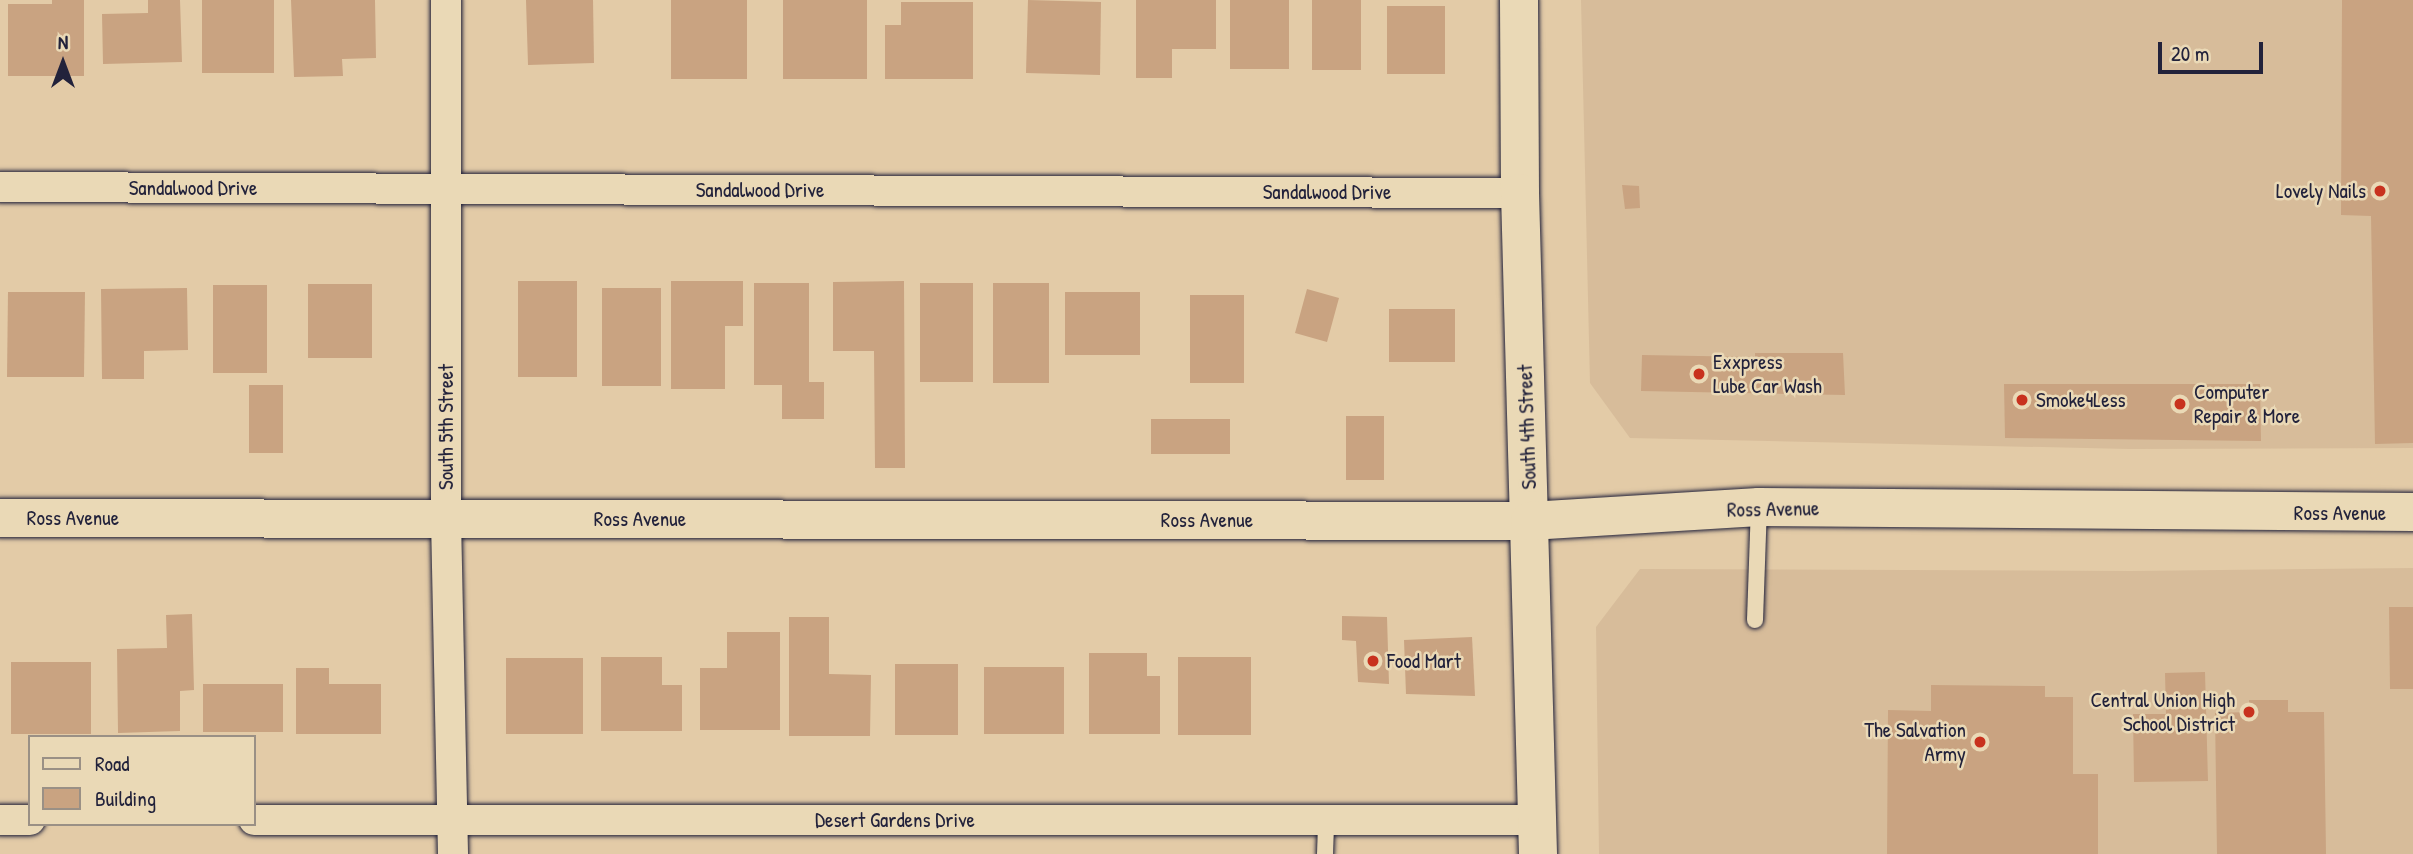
<!DOCTYPE html>
<style>
body{margin:0}
#map{position:relative;width:2413px;height:854px;overflow:hidden;background:#e3cba7;font-family:"Patrick Hand",sans-serif}
div>[style]{position:absolute}
.built>*{inset:0;background:#d7bc9a}
.building>*{inset:0;background:#c9a381}
.roads{filter:drop-shadow(0 0 2px #22223b) drop-shadow(0 0 2px #22223b)}
.lane>*{height:16px;margin:-8px;padding:0 8px;transform-origin:8px;border-radius:8px;background:#ead9b6}
.street>*{height:30px;margin:-15px;padding:0 15px;transform-origin:15px;border-radius:15px;background:#ead9b6}
.secondary>*{height:38px;margin:-19px;padding:0 19px;transform-origin:19px;border-radius:19px;background:#ead9b6}
.dots>*{width:19px;height:19px;translate:-50% -50%;box-sizing:border-box;border:4px solid #ead9b6;border-radius:50%}
span{translate:-50% -50%;white-space:nowrap;text-align:center;line-height:1.15;-webkit-text-stroke:5px #ead9b6;paint-order:stroke}
.street-label{font-size:21px;color:#22223b}
.poi-label{font-size:21px;color:#22223b}
.right{translate:-100% -50%;text-align:right}
.left{translate:0 -50%;text-align:left}
.legend{position:absolute;left:28px;top:735px;width:228px;height:91px;box-sizing:border-box;background:#ead9b6;border:2px solid #9a9085;margin:0;padding:9px 12px;list-style:none;font-size:21px;color:#22223b}
.legend li{display:flex;align-items:center;gap:14px;height:35px}
.legend b{width:35px;border:2px solid #9a9085}
.north{position:absolute;left:28px;top:28px;width:70px;height:70px;-webkit-text-stroke:5px #ead9b6;paint-order:stroke;rotate:0deg;font-size:19px;font-weight:700;line-height:28px;text-align:center;color:#22223b}
.north::after{content:'';display:block;margin:auto;width:24px;height:32px;background:#22223b;clip-path:polygon(50% 0,100% 100%,50% 72%,0 100%)}
.scale{position:absolute;left:2158px;top:42px;width:105px;height:32px;box-sizing:border-box;border:4px solid #22223b;border-top:0;padding-left:9px;font-size:21px;line-height:24px;white-space:nowrap;color:#22223b;-webkit-text-stroke:5px #ead9b6;paint-order:stroke}
</style>
<div id="map">
<div class="built">
<div style="clip-path:polygon(1581px 0,2413px 0,2413px 448px,2129px 449px,1630px 438px,1590px 383px)"></div>
<div style="clip-path:polygon(2413px 568px,2413px 854px,1599px 854px,1596px 627px,1640px 569px,2131px 571px)"></div>
</div>
<div class="building">
<div style="clip-path:polygon(52px 0,84px 0,84px 76px,8px 76px,8px 4px,52px 4px)"></div>
<div style="clip-path:polygon(148px 0,180px 0,182px 62px,103px 64px,102px 14px,148px 13px)"></div>
<div style="clip-path:polygon(202px 0,274px 0,274px 73px,202px 73px)"></div>
<div style="clip-path:polygon(291px 0,375px 0,376px 58px,342px 59px,343px 76px,294px 77px)"></div>
<div style="clip-path:polygon(526px 0,593px 0,594px 63px,528px 65px)"></div>
<div style="clip-path:polygon(671px 0,747px 0,747px 79px,671px 79px)"></div>
<div style="clip-path:polygon(783px 0,867px 0,867px 79px,783px 79px)"></div>
<div style="clip-path:polygon(1028px 0,1101px 2px,1100px 75px,1026px 73px)"></div>
<div style="clip-path:polygon(1136px 0,1216px 0,1216px 49px,1172px 49px,1172px 78px,1136px 78px)"></div>
<div style="clip-path:polygon(1230px 0,1289px 0,1289px 69px,1230px 69px)"></div>
<div style="clip-path:polygon(1312px 0,1361px 0,1361px 70px,1312px 70px)"></div>
<div style="clip-path:polygon(2342px 0,2413px 0,2413px 443px,2375px 444px,2371px 216px,2341px 215px)"></div>
<div style="clip-path:polygon(901px 2px,973px 2px,973px 79px,885px 79px,885px 25px,901px 25px)"></div>
<div style="clip-path:polygon(1387px 6px,1445px 6px,1445px 74px,1387px 74px)"></div>
<div style="clip-path:polygon(1622px 185px,1639px 186px,1640px 208px,1625px 209px)"></div>
<div style="clip-path:polygon(518px 281px,577px 281px,577px 377px,518px 377px)"></div>
<div style="clip-path:polygon(671px 281px,743px 281px,743px 326px,725px 326px,725px 389px,671px 389px)"></div>
<div style="clip-path:polygon(904px 281px,905px 468px,875px 468px,874px 351px,833px 351px,833px 282px)"></div>
<div style="clip-path:polygon(754px 283px,809px 283px,809px 382px,824px 382px,824px 419px,782px 419px,782px 385px,754px 385px)"></div>
<div style="clip-path:polygon(920px 283px,973px 283px,973px 382px,920px 382px)"></div>
<div style="clip-path:polygon(993px 283px,1049px 283px,1049px 383px,993px 383px)"></div>
<div style="clip-path:polygon(308px 284px,372px 284px,372px 358px,308px 358px)"></div>
<div style="clip-path:polygon(213px 285px,267px 285px,267px 373px,213px 373px)"></div>
<div style="clip-path:polygon(187px 288px,188px 350px,144px 351px,144px 379px,102px 379px,101px 289px)"></div>
<div style="clip-path:polygon(602px 288px,661px 288px,661px 386px,602px 386px)"></div>
<div style="clip-path:polygon(1307px 289px,1339px 298px,1327px 342px,1295px 333px)"></div>
<div style="clip-path:polygon(8px 292px,85px 292px,84px 377px,7px 377px)"></div>
<div style="clip-path:polygon(1065px 292px,1140px 292px,1140px 355px,1065px 355px)"></div>
<div style="clip-path:polygon(1190px 295px,1244px 295px,1244px 383px,1190px 383px)"></div>
<div style="clip-path:polygon(1389px 309px,1455px 309px,1455px 362px,1389px 362px)"></div>
<div style="clip-path:polygon(1755px 353px,1843px 353px,1845px 395px,1641px 391px,1642px 355px,1755px 357px)"></div>
<div style="clip-path:polygon(2004px 384px,2260px 384px,2261px 441px,2005px 438px)"></div>
<div style="clip-path:polygon(249px 385px,283px 385px,283px 453px,249px 453px)"></div>
<div style="clip-path:polygon(1346px 416px,1384px 416px,1384px 480px,1346px 480px)"></div>
<div style="clip-path:polygon(1151px 419px,1230px 419px,1230px 454px,1151px 454px)"></div>
<div style="clip-path:polygon(2389px 607px,2413px 607px,2413px 689px,2390px 689px)"></div>
<div style="clip-path:polygon(192px 614px,194px 690px,180px 691px,180px 731px,118px 733px,117px 649px,167px 648px,166px 615px)"></div>
<div style="clip-path:polygon(1342px 616px,1387px 617px,1389px 684px,1358px 682px,1356px 641px,1342px 640px)"></div>
<div style="clip-path:polygon(789px 617px,829px 617px,829px 674px,871px 675px,870px 736px,789px 736px)"></div>
<div style="clip-path:polygon(727px 632px,780px 632px,780px 730px,700px 730px,700px 668px,727px 668px)"></div>
<div style="clip-path:polygon(1472px 637px,1475px 696px,1406px 694px,1404px 640px)"></div>
<div style="clip-path:polygon(1089px 653px,1147px 653px,1147px 676px,1160px 676px,1160px 734px,1089px 734px)"></div>
<div style="clip-path:polygon(601px 657px,662px 657px,662px 685px,682px 685px,682px 731px,601px 731px)"></div>
<div style="clip-path:polygon(1178px 657px,1251px 657px,1251px 735px,1178px 735px)"></div>
<div style="clip-path:polygon(506px 658px,583px 658px,583px 734px,506px 734px)"></div>
<div style="clip-path:polygon(11px 662px,91px 662px,91px 734px,11px 734px)"></div>
<div style="clip-path:polygon(895px 664px,958px 664px,958px 735px,895px 735px)"></div>
<div style="clip-path:polygon(984px 667px,1064px 667px,1064px 734px,984px 734px)"></div>
<div style="clip-path:polygon(296px 668px,329px 668px,329px 684px,381px 684px,381px 734px,296px 734px)"></div>
<div style="clip-path:polygon(2205px 672px,2208px 781px,2134px 782px,2133px 714px,2166px 714px,2165px 673px)"></div>
<div style="clip-path:polygon(203px 684px,283px 684px,283px 732px,203px 732px)"></div>
<div style="clip-path:polygon(1931px 685px,2045px 686px,2045px 697px,2073px 697px,2073px 774px,2098px 774px,2098px 854px,1887px 854px,1888px 710px,1931px 711px)"></div>
<div style="clip-path:polygon(2249px 700px,2288px 700px,2288px 712px,2324px 712px,2326px 854px,2217px 854px,2215px 713px,2249px 712px)"></div>
</div>
<div class="roads">
<div class="lane">
<div style="left:1755px;top:620px;width:113px;rotate:-88deg"></div>
<div style="left:1325px;top:854px;width:34px;rotate:-88deg"></div>
</div>
<div class="street">
<div style="left:446px;top:0;width:519px;rotate:90deg"></div>
<div style="left:446px;top:519px;width:335px;rotate:88.8deg"></div>
<div style="left:0;top:187px;width:1520px;rotate:0.23deg"></div>
<div style="left:0;top:820px;width:30px"></div>
<div style="left:254px;top:820px;width:1283px"></div>
</div>
<div class="secondary">
<div style="left:1519px;top:0;width:193px;rotate:89.7deg"></div>
<div style="left:1520px;top:193px;width:661px;rotate:88.44deg"></div>
<div style="left:0;top:518px;width:1530px;rotate:0.11deg"></div>
<div style="left:1530px;top:521px;width:229px;rotate:-3.5deg"></div>
<div style="left:1759px;top:507px;width:654px;rotate:0.44deg"></div>
</div>
</div>
<div class="dots">
<div style="left:2380px;top:191px;background:#c8321e"></div>
<div style="left:1699px;top:374px;background:#c8321e"></div>
<div style="left:2022px;top:400px;background:#c8321e"></div>
<div style="left:2180px;top:404px;background:#c8321e"></div>
<div style="left:1373px;top:661px;background:#c8321e"></div>
<div style="left:2249px;top:712px;background:#c8321e"></div>
<div style="left:1980px;top:742px;background:#c8321e"></div>
</div>
<div class="street-label">
<span style="left:193px;top:188px">Sandalwood Drive</span>
<span style="left:760px;top:190px">Sandalwood Drive</span>
<span style="left:1327px;top:192px">Sandalwood Drive</span>
<span style="left:446px;top:427px;rotate:-90deg">South 5th Street</span>
<span style="left:1527px;top:427px;rotate:-92deg">South 4th Street</span>
<span style="left:1773px;top:509px;rotate:-1deg">Ross Avenue</span>
<span style="left:2340px;top:513px">Ross Avenue</span>
<span style="left:73px;top:518px">Ross Avenue</span>
<span style="left:640px;top:519px">Ross Avenue</span>
<span style="left:1207px;top:520px">Ross Avenue</span>
<span style="left:895px;top:820px">Desert Gardens Drive</span>
</div>
<div class="poi-label">
<span class="right" style="left:2366px;top:191px">Lovely Nails</span>
<span class="left" style="left:1713px;top:374px">Exxpress<br>Lube Car Wash</span>
<span class="left" style="left:2194px;top:404px">Computer<br>Repair &amp; More</span>
<span class="left" style="left:2036px;top:400px">Smoke4Less</span>
<span class="left" style="left:1387px;top:661px">Food Mart</span>
<span class="right" style="left:2235px;top:712px">Central Union High<br>School District</span>
<span class="right" style="left:1966px;top:742px">The Salvation<br>Army</span>
</div>
<ul class="legend">
<li><b style="height:9px;background:#ead9b6"></b>Road</li>
<li><b style="height:19px;background:#c9a381"></b>Building</li>
</ul>
<div class="north">N</div>
<div class="scale">20 m</div>
</div>
